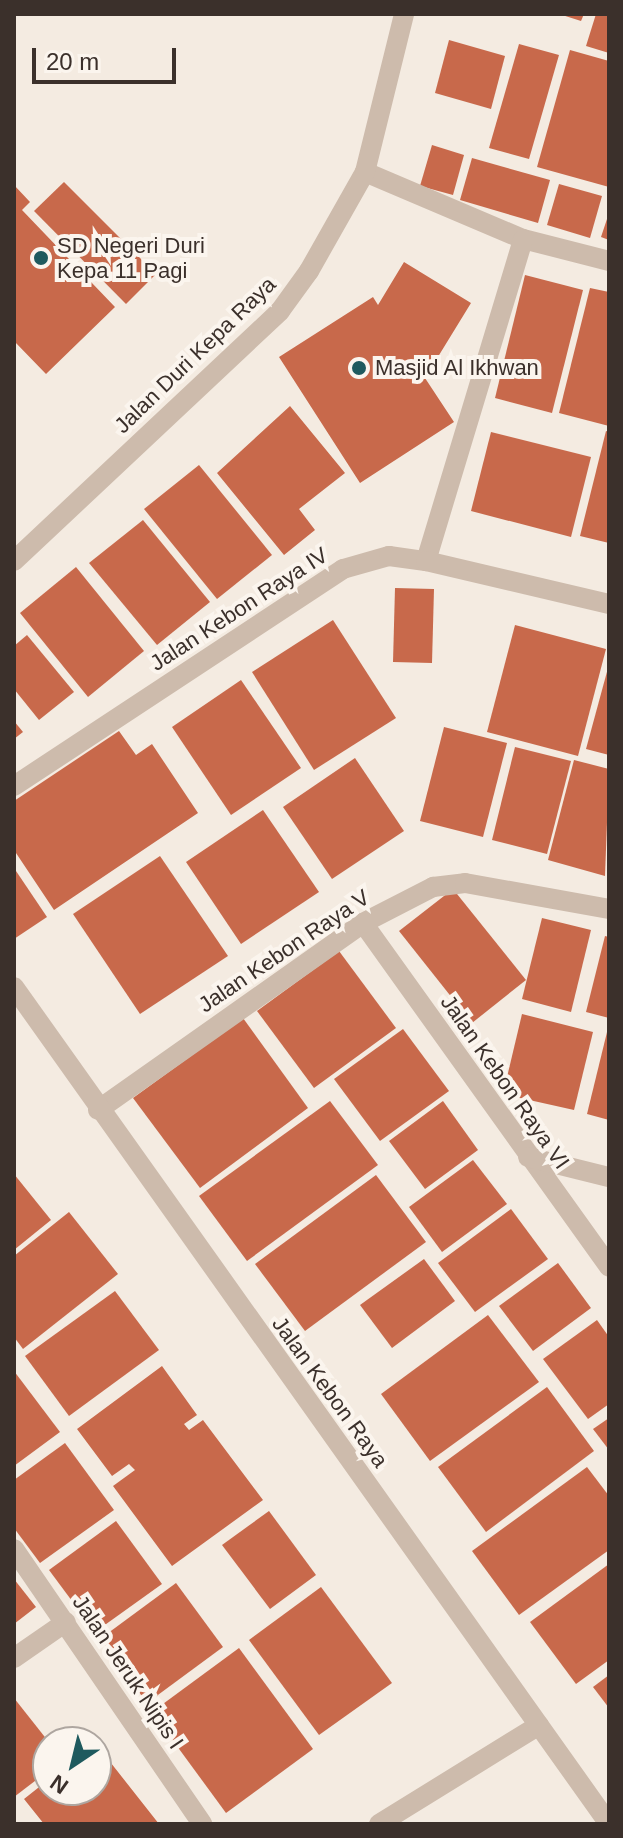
<!DOCTYPE html>
<style>
body{margin:0}
#map{position:relative;width:623px;height:1838px;overflow:hidden;background:#f4ebe1;font-family:Helvetica,sans-serif}
div>[style]{position:absolute}
.building>*{inset:0;background:#c8694b}
.minor>*{height:20px;margin:-10px;padding:0 10px;transform-origin:10px;border-radius:10px;background:#cdbbac}
.tertiary>*{height:20px;margin:-10px;padding:0 10px;transform-origin:10px;border-radius:10px;background:#cdbbac}
.dots>*{width:22px;height:22px;translate:-50% -50%;box-sizing:border-box;border:4px solid #fbf5ee;border-radius:50%}
span{translate:-50% -50%;white-space:nowrap;text-align:center;line-height:1.15;-webkit-text-stroke:8px #fbf5ee;paint-order:stroke}
.poi-label{font-size:22px;color:#3b302b}
.left{translate:0 -50%;text-align:left}
.street-label{font-size:22px;color:#3b302b}
.frame{position:absolute;inset:0;border:16px solid #3b302b;pointer-events:none}
.north{position:absolute;left:32px;top:1726px;width:80px;height:80px;box-sizing:border-box;background:#fbf5ee;border:2px solid #aea6a0;border-radius:50%;rotate:215deg;font-size:22px;font-weight:700;line-height:32px;text-align:center;color:#3b302b}
.north::after{content:'';display:block;margin:auto;width:28px;height:36px;background:#1f5a5e;clip-path:polygon(50% 0,100% 100%,50% 72%,0 100%)}
.scale{position:absolute;left:32px;top:48px;width:144px;height:36px;box-sizing:border-box;border:4px solid #3b302b;border-top:0;padding-left:10px;font-size:24px;line-height:28px;white-space:nowrap;color:#3b302b;-webkit-text-stroke:6px #fbf5ee;paint-order:stroke}
</style>
<div id="map">
<div class="building">
<div style="clip-path:polygon(559px 14px,584px 14px,581px 21px)"></div>
<div style="clip-path:polygon(596px 14px,609px 14px,609px 53px,586px 46px)"></div>
<div style="clip-path:polygon(449px 40px,505px 56px,491px 109px,435px 93px)"></div>
<div style="clip-path:polygon(519px 44px,559px 55px,529px 159px,489px 148px)"></div>
<div style="clip-path:polygon(570px 50px,609px 61px,609px 187px,537px 167px)"></div>
<div style="clip-path:polygon(432px 145px,464px 155px,453px 195px,420px 186px)"></div>
<div style="clip-path:polygon(472px 158px,550px 180px,538px 223px,460px 200px)"></div>
<div style="clip-path:polygon(64px 182px,156px 274px,126px 304px,34px 211px)"></div>
<div style="clip-path:polygon(559px 184px,602px 196px,590px 238px,547px 225px)"></div>
<div style="clip-path:polygon(14px 185px,30px 202px,22px 210px,115px 307px,46px 374px,14px 341px)"></div>
<div style="clip-path:polygon(609px 213px,609px 240px,601px 237px)"></div>
<div style="clip-path:polygon(404px 262px,471px 303px,425px 378px,454px 422px,360px 483px,279px 357px,373px 297px,378px 305px)"></div>
<div style="clip-path:polygon(525px 275px,583px 290px,552px 413px,495px 398px)"></div>
<div style="clip-path:polygon(590px 288px,609px 292px,609px 426px,559px 413px)"></div>
<div style="clip-path:polygon(290px 406px,345px 473px,299px 509px,315px 530px,284px 555px,217px 473px)"></div>
<div style="clip-path:polygon(606px 431px,609px 432px,609px 543px,580px 536px)"></div>
<div style="clip-path:polygon(491px 432px,591px 457px,571px 537px,471px 511px)"></div>
<div style="clip-path:polygon(199px 465px,272px 555px,217px 599px,144px 509px)"></div>
<div style="clip-path:polygon(143px 520px,210px 602px,157px 645px,89px 563px)"></div>
<div style="clip-path:polygon(76px 567px,144px 651px,88px 697px,20px 613px)"></div>
<div style="clip-path:polygon(395px 588px,434px 589px,432px 663px,393px 662px)"></div>
<div style="clip-path:polygon(333px 620px,396px 718px,314px 770px,252px 672px)"></div>
<div style="clip-path:polygon(515px 625px,606px 649px,578px 756px,487px 732px)"></div>
<div style="clip-path:polygon(27px 635px,74px 692px,39px 720px,14px 689px,14px 646px)"></div>
<div style="clip-path:polygon(608px 668px,609px 668px,609px 755px,586px 749px)"></div>
<div style="clip-path:polygon(241px 680px,301px 768px,231px 815px,172px 727px)"></div>
<div style="clip-path:polygon(14px 721px,23px 732px,14px 739px)"></div>
<div style="clip-path:polygon(444px 727px,507px 743px,483px 837px,420px 821px)"></div>
<div style="clip-path:polygon(119px 731px,136px 755px,152px 744px,198px 813px,54px 910px,14px 850px,14px 801px)"></div>
<div style="clip-path:polygon(515px 747px,571px 761px,547px 854px,492px 840px)"></div>
<div style="clip-path:polygon(355px 758px,404px 831px,332px 879px,283px 807px)"></div>
<div style="clip-path:polygon(574px 760px,609px 769px,605px 876px,548px 860px)"></div>
<div style="clip-path:polygon(263px 810px,319px 892px,241px 944px,186px 862px)"></div>
<div style="clip-path:polygon(160px 856px,228px 956px,140px 1014px,73px 914px)"></div>
<div style="clip-path:polygon(14px 868px,47px 917px,14px 939px)"></div>
<div style="clip-path:polygon(453px 889px,526px 980px,472px 1023px,399px 931px)"></div>
<div style="clip-path:polygon(542px 918px,591px 930px,571px 1012px,522px 999px)"></div>
<div style="clip-path:polygon(605px 936px,609px 937px,609px 1018px,586px 1012px)"></div>
<div style="clip-path:polygon(339px 951px,396px 1028px,314px 1088px,257px 1011px)"></div>
<div style="clip-path:polygon(522px 1014px,593px 1032px,574px 1110px,503px 1094px)"></div>
<div style="clip-path:polygon(243px 1018px,308px 1108px,200px 1188px,133px 1098px)"></div>
<div style="clip-path:polygon(608px 1028px,609px 1028px,609px 1120px,587px 1114px)"></div>
<div style="clip-path:polygon(403px 1029px,449px 1091px,380px 1141px,334px 1079px)"></div>
<div style="clip-path:polygon(330px 1101px,378px 1165px,247px 1261px,199px 1196px)"></div>
<div style="clip-path:polygon(443px 1101px,478px 1150px,425px 1189px,389px 1141px)"></div>
<div style="clip-path:polygon(473px 1160px,507px 1204px,442px 1252px,409px 1207px)"></div>
<div style="clip-path:polygon(14px 1174px,51px 1220px,14px 1250px)"></div>
<div style="clip-path:polygon(376px 1175px,426px 1242px,305px 1331px,255px 1264px)"></div>
<div style="clip-path:polygon(511px 1209px,548px 1259px,475px 1312px,438px 1263px)"></div>
<div style="clip-path:polygon(69px 1212px,118px 1274px,23px 1349px,14px 1337px,14px 1256px)"></div>
<div style="clip-path:polygon(424px 1259px,455px 1301px,392px 1348px,360px 1305px)"></div>
<div style="clip-path:polygon(558px 1263px,591px 1308px,533px 1351px,499px 1306px)"></div>
<div style="clip-path:polygon(115px 1291px,159px 1350px,69px 1416px,25px 1356px)"></div>
<div style="clip-path:polygon(488px 1315px,539px 1382px,430px 1461px,381px 1394px)"></div>
<div style="clip-path:polygon(597px 1320px,609px 1337px,609px 1404px,588px 1419px,543px 1359px)"></div>
<div style="clip-path:polygon(162px 1366px,197px 1415px,184px 1424px,189px 1430px,203px 1420px,263px 1500px,172px 1566px,113px 1486px,135px 1470px,129px 1464px,112px 1476px,77px 1429px)"></div>
<div style="clip-path:polygon(14px 1371px,60px 1432px,14px 1466px)"></div>
<div style="clip-path:polygon(547px 1387px,594px 1451px,486px 1532px,438px 1467px)"></div>
<div style="clip-path:polygon(609px 1418px,609px 1450px,593px 1429px)"></div>
<div style="clip-path:polygon(65px 1443px,114px 1510px,40px 1563px,14px 1528px,14px 1480px)"></div>
<div style="clip-path:polygon(587px 1467px,609px 1496px,609px 1550px,519px 1615px,472px 1551px)"></div>
<div style="clip-path:polygon(269px 1511px,316px 1575px,270px 1609px,222px 1545px)"></div>
<div style="clip-path:polygon(116px 1521px,162px 1584px,95px 1632px,49px 1570px)"></div>
<div style="clip-path:polygon(609px 1564px,609px 1660px,576px 1684px,530px 1622px)"></div>
<div style="clip-path:polygon(14px 1579px,36px 1607px,14px 1624px)"></div>
<div style="clip-path:polygon(176px 1583px,223px 1647px,147px 1703px,100px 1639px)"></div>
<div style="clip-path:polygon(321px 1587px,392px 1683px,319px 1735px,249px 1640px)"></div>
<div style="clip-path:polygon(239px 1648px,313px 1749px,226px 1813px,152px 1712px)"></div>
<div style="clip-path:polygon(609px 1675px,609px 1708px,593px 1687px)"></div>
<div style="clip-path:polygon(14px 1698px,48px 1741px,48px 1771px,14px 1797px)"></div>
<div style="clip-path:polygon(96px 1744px,159px 1824px,44px 1824px,24px 1799px,48px 1780px,48px 1790px,96px 1790px)"></div>
</div>
<div class="minor">
<div style="left:365px;top:172px;width:172px;rotate:23deg"></div>
<div style="left:523px;top:239px;width:89px;rotate:14.3deg"></div>
<div style="left:426px;top:561px;width:336px;rotate:-73.2deg"></div>
<div style="left:14px;top:786px;width:394px;rotate:-33.4deg"></div>
<div style="left:343px;top:569px;width:48px;rotate:-15.8deg"></div>
<div style="left:389px;top:556px;width:37px;rotate:8deg"></div>
<div style="left:426px;top:561px;width:188px;rotate:13.2deg"></div>
<div style="left:363px;top:923px;width:423px;rotate:54.4deg"></div>
<div style="left:98px;top:1110px;width:324px;rotate:-35.2deg"></div>
<div style="left:363px;top:923px;width:79px;rotate:-27.2deg"></div>
<div style="left:433px;top:887px;width:32px;rotate:-7deg"></div>
<div style="left:465px;top:883px;width:146px;rotate:10.2deg"></div>
<div style="left:528px;top:1157px;width:83px;rotate:13.9deg"></div>
<div style="left:14px;top:1549px;width:333px;rotate:55.6deg"></div>
<div style="left:14px;top:1658px;width:63px;rotate:-34.7deg"></div>
<div style="left:379px;top:1824px;width:188px;rotate:-31.7deg"></div>
</div>
<div class="tertiary">
<div style="left:14px;top:561px;width:365px;rotate:-43.2deg"></div>
<div style="left:280px;top:311px;width:49px;rotate:-54.1deg"></div>
<div style="left:309px;top:271px;width:114px;rotate:-60.5deg"></div>
<div style="left:365px;top:172px;width:163px;rotate:-76.1deg"></div>
<div style="left:14px;top:987px;width:1027px;rotate:54.59deg"></div>
</div>
<div class="dots">
<div style="left:41px;top:258px;background:#1f5a5e"></div>
<div style="left:359px;top:368px;background:#1f5a5e"></div>
</div>
<div class="poi-label">
<span class="left" style="left:57px;top:258px">SD Negeri Duri<br>Kepa 11 Pagi</span>
<span class="left" style="left:375px;top:368px">Masjid Al Ikhwan</span>
</div>
<div class="street-label">
<span style="left:195px;top:355px;rotate:-44deg">Jalan Duri Kepa Raya</span>
<span style="left:239px;top:609px;rotate:-33deg">Jalan Kebon Raya IV</span>
<span style="left:284px;top:951px;rotate:-34deg">Jalan Kebon Raya V</span>
<span style="left:505px;top:1082px;rotate:55deg">Jalan Kebon Raya VI</span>
<span style="left:330px;top:1392px;rotate:54deg">Jalan Kebon Raya</span>
<span style="left:128px;top:1672px;rotate:56deg">Jalan Jeruk Nipis I</span>
</div>
<div class="frame"></div>
<div class="north">N</div>
<div class="scale">20 m</div>
</div>
